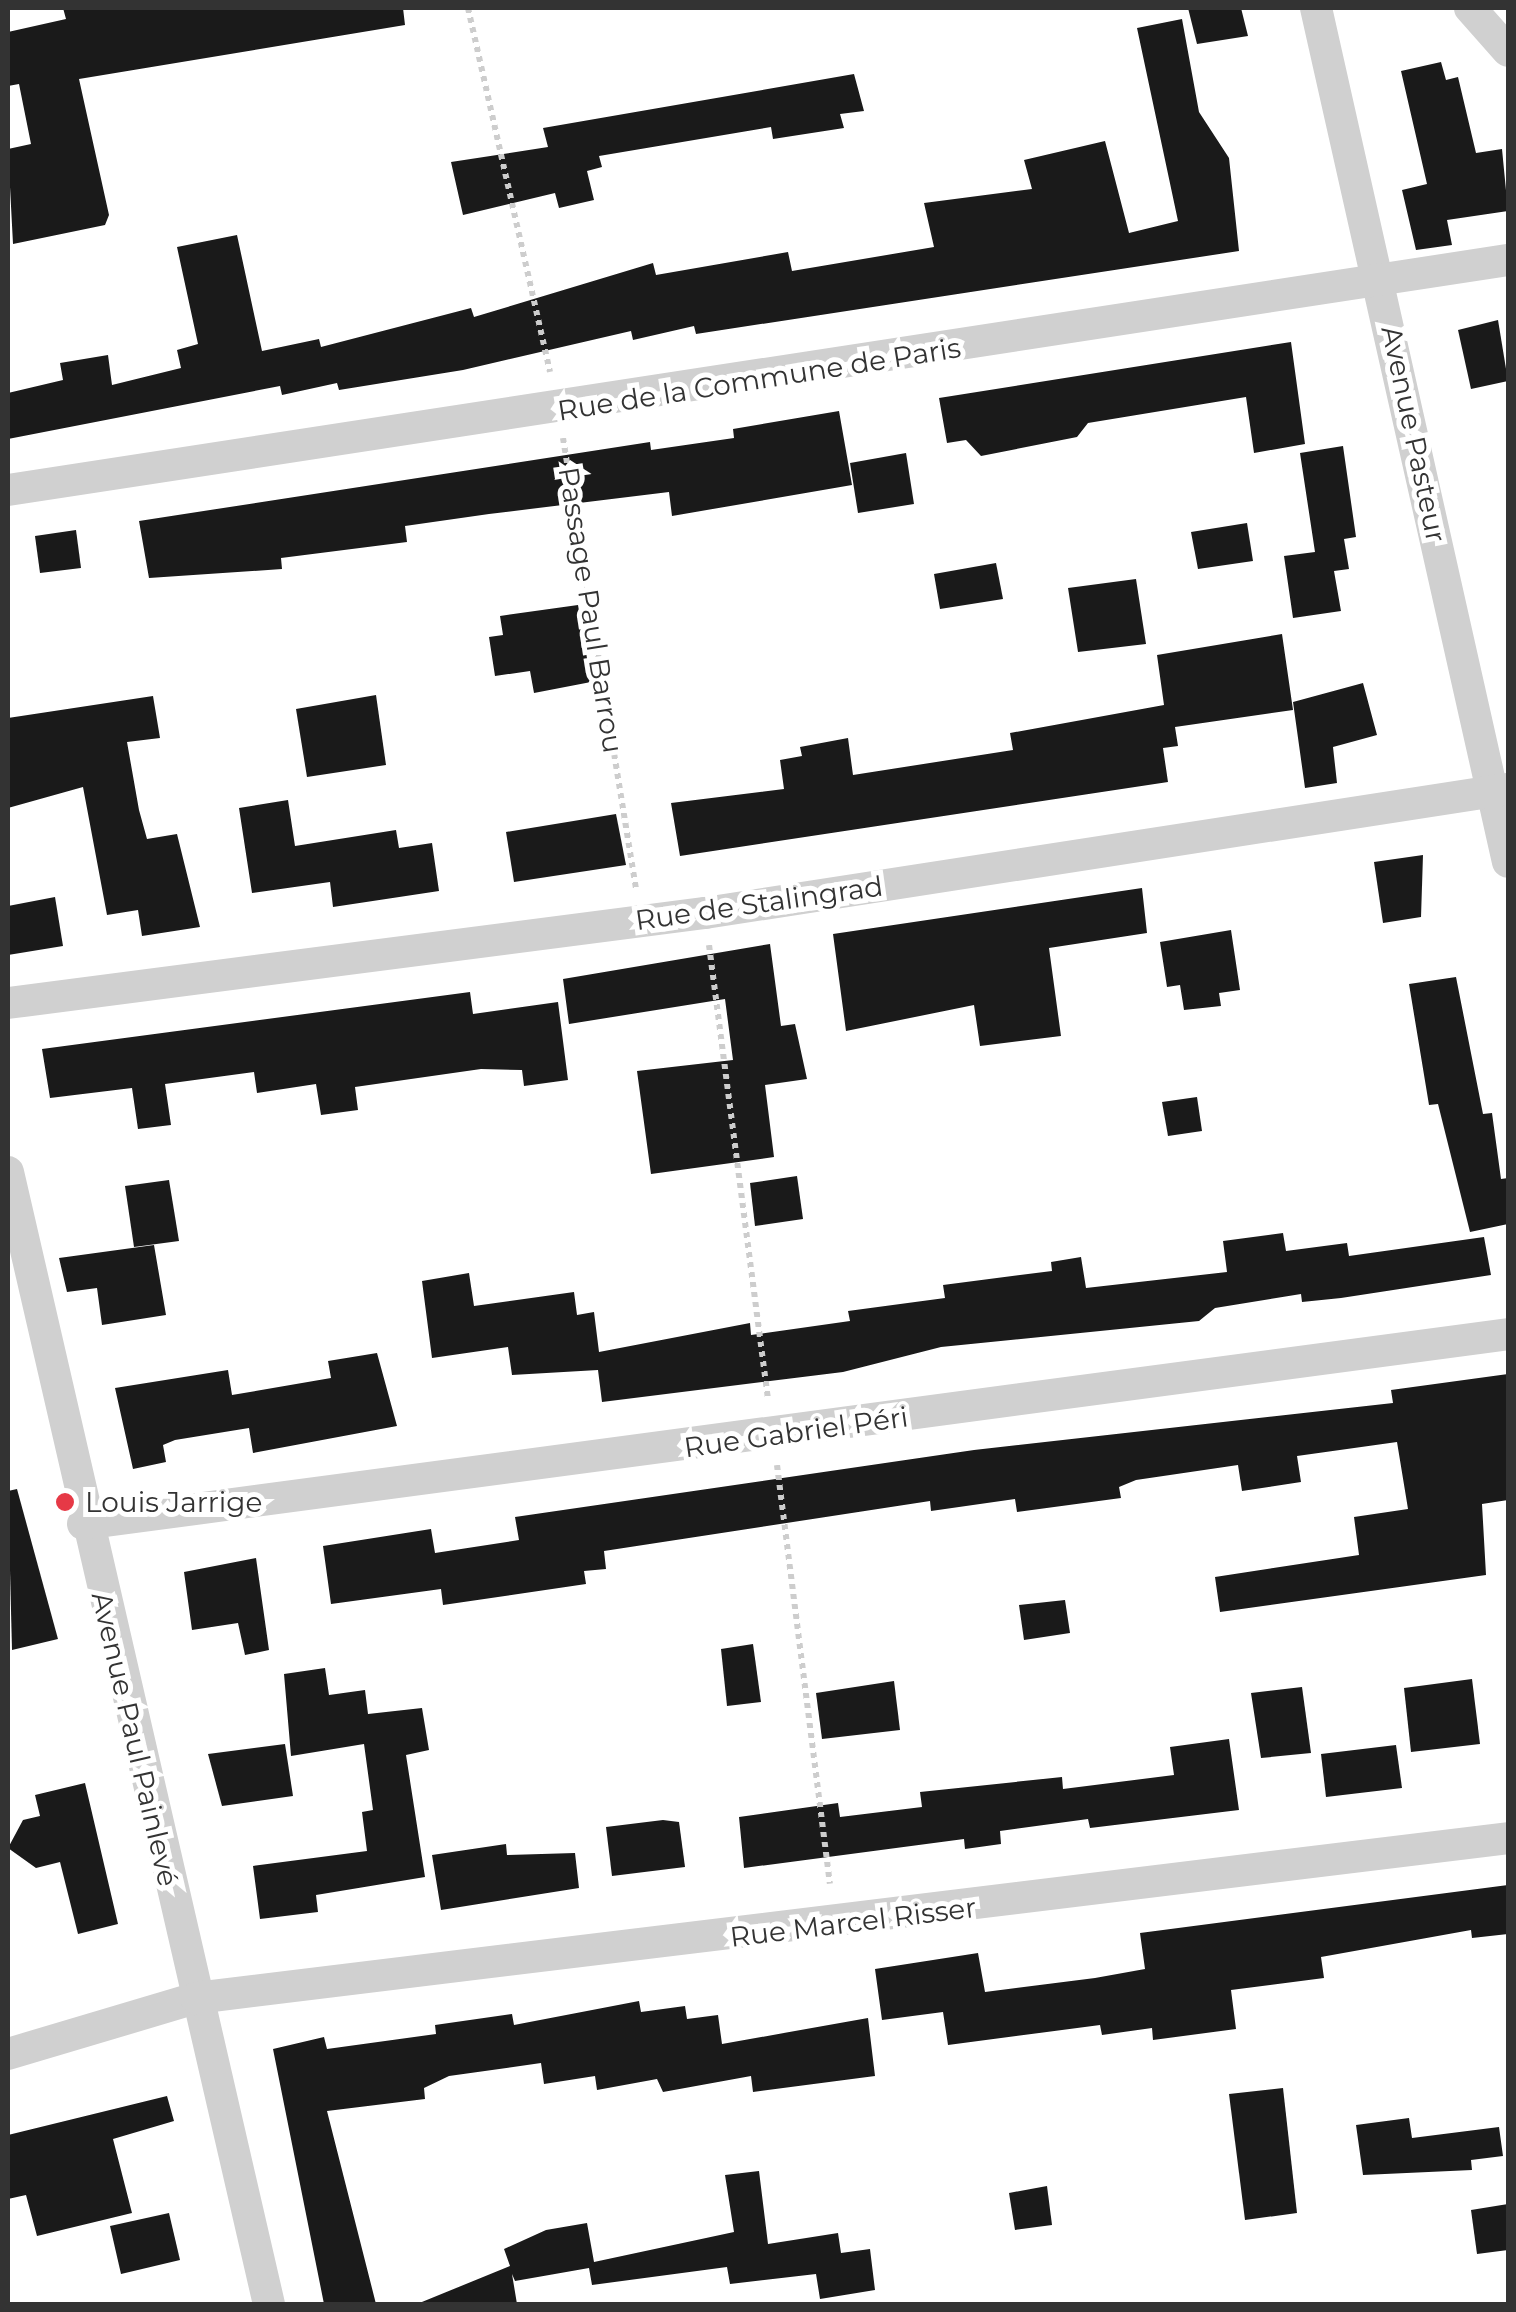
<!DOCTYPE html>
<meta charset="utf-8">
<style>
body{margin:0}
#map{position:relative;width:1516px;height:2312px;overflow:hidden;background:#fff;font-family:Montserrat,sans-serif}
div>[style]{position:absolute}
.building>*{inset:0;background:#1a1a1a}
.path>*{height:6px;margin-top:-3px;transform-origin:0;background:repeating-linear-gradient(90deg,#cdcdcd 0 5px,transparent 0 10px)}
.minor>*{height:32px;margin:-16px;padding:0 16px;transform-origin:16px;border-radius:16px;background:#d0d0d0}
.dots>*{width:28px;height:28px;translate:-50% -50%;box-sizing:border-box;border:5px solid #fff;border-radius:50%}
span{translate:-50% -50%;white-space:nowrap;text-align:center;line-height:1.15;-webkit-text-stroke:10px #fff;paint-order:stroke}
.street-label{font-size:28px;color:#333}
.poi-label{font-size:28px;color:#333}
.left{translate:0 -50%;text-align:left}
.frame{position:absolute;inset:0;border:10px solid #333;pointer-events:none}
</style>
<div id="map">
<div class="building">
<div style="clip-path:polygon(63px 8px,403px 8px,405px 25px,79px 79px,109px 215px,105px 225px,13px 244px,8px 149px,31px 144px,19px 84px,8px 86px,8px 32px,66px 19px)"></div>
<div style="clip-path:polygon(1188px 8px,1241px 8px,1248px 36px,1197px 44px)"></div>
<div style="clip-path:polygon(1182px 19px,1199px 112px,1229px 158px,1239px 251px,696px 334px,694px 326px,633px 340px,631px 331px,463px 370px,339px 390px,337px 383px,282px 395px,280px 386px,8px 439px,8px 393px,63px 380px,60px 363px,108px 355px,112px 385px,181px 368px,177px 350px,198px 344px,177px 247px,237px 235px,262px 351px,319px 339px,321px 347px,471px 308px,474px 317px,653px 263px,656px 275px,788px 252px,792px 271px,934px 247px,924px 203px,1032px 189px,1024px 160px,1105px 141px,1129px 233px,1178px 221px,1137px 28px)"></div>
<div style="clip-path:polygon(1441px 62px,1446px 80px,1458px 77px,1476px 153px,1502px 149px,1508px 211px,1447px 220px,1452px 245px,1416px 250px,1402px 190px,1427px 184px,1401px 71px)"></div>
<div style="clip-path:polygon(854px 74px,864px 111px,840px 114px,844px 128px,773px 139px,771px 127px,599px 156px,602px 167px,587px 171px,594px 200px,559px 208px,555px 193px,463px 215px,451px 162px,548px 147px,543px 128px)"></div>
<div style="clip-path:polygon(1498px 320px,1508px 381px,1471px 389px,1458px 330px)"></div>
<div style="clip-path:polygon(1291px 342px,1305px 444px,1254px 453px,1246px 397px,1088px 423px,1077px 437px,981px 456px,966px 440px,947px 443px,939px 398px)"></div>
<div style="clip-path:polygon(839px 411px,852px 485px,672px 516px,669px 492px,489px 514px,405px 526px,407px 542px,281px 558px,282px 569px,149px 578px,139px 521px,650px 442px,651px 450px,734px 438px,733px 429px)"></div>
<div style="clip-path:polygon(1343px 446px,1356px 537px,1344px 539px,1349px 569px,1334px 571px,1341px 611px,1293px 618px,1284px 556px,1315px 552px,1300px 453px)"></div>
<div style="clip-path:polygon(906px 453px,914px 504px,858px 513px,850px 463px)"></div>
<div style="clip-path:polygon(1247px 523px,1253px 561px,1198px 569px,1191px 532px)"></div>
<div style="clip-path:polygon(76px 530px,81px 568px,40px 573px,35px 536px)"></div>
<div style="clip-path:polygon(996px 563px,1003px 599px,940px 609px,934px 574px)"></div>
<div style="clip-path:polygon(1136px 579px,1146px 644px,1078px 652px,1068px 588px)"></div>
<div style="clip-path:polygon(578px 605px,591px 682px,534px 693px,530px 671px,495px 676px,489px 637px,503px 635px,500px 616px)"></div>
<div style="clip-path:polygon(1282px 634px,1293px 710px,1175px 727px,1178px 746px,1163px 748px,1168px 782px,680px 856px,671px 803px,784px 789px,780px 760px,802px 756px,800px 747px,848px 738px,853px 775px,1013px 750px,1010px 733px,1164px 705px,1157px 655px)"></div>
<div style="clip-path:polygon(1363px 683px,1377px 735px,1333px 747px,1337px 783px,1305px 788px,1293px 702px)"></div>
<div style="clip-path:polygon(376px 695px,386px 765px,307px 777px,296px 709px)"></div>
<div style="clip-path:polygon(153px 696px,160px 738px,127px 742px,139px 810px,147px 839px,177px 834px,200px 927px,142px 936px,138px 910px,107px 915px,83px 787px,8px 808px,8px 718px)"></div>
<div style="clip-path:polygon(288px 800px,295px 846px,396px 830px,399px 848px,432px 843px,439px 891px,333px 907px,330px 882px,252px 893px,239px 808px)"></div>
<div style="clip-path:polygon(616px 814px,626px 865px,514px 882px,506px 832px)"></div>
<div style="clip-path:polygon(1423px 855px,1421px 917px,1383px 923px,1374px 862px)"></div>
<div style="clip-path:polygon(1142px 888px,1147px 933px,1049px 948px,1061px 1036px,980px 1046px,974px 1005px,846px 1031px,833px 934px)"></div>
<div style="clip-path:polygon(55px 897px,63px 946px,8px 955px,8px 906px)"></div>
<div style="clip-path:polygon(1231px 930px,1240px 990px,1219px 993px,1221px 1006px,1184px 1010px,1180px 985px,1167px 987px,1160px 942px)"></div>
<div style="clip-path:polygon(770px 944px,781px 1026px,795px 1024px,807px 1079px,765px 1085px,774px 1157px,651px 1174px,637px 1071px,733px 1060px,725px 999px,569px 1024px,563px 979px)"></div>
<div style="clip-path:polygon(1456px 977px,1483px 1114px,1492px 1113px,1501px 1179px,1508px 1178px,1508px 1224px,1470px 1232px,1438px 1104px,1429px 1105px,1409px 984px)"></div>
<div style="clip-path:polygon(470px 992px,473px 1014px,558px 1002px,568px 1080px,524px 1086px,522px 1070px,481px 1069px,355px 1087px,358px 1110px,321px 1115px,316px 1084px,257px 1093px,254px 1072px,165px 1084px,171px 1125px,138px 1129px,132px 1088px,50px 1098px,42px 1049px)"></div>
<div style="clip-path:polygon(1197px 1097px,1202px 1131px,1168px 1136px,1162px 1102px)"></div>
<div style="clip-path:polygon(797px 1176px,803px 1219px,755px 1226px,750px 1183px)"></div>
<div style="clip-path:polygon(169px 1180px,179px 1241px,134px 1247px,125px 1186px)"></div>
<div style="clip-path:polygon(1283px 1233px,1286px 1251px,1347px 1243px,1349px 1256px,1484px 1237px,1491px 1275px,1341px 1298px,1302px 1302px,1301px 1294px,1215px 1308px,1199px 1321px,941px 1347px,843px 1372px,602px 1402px,598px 1370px,512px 1375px,508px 1347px,432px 1358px,422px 1281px,469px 1273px,474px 1306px,574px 1292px,577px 1315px,594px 1312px,599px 1352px,750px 1323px,751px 1335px,850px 1321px,848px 1311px,945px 1298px,943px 1285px,1052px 1271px,1051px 1262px,1081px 1257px,1086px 1288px,1227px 1272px,1223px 1241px)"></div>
<div style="clip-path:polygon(154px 1245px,166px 1315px,102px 1325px,97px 1288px,67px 1292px,59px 1258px)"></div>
<div style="clip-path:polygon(377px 1353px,397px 1426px,253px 1453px,249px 1428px,175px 1440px,163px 1445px,166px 1462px,133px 1469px,115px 1388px,228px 1370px,232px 1395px,331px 1378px,328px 1361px)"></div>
<div style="clip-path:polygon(1508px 1374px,1508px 1500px,1482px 1504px,1486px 1575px,1220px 1612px,1215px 1577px,1359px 1555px,1354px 1517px,1408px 1509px,1397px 1442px,1297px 1456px,1301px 1482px,1242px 1491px,1238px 1465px,1136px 1480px,1119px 1487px,1121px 1498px,1017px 1512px,1015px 1499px,931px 1511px,930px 1501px,604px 1551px,606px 1569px,584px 1571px,586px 1584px,443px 1605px,441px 1589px,331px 1604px,323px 1546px,431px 1529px,435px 1553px,519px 1540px,515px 1517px,974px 1450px,1393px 1403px,1391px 1390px)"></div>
<div style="clip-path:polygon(17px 1489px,58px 1639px,12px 1650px,8px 1491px)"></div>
<div style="clip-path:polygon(256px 1558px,269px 1650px,245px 1655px,238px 1623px,192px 1630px,184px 1572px)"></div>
<div style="clip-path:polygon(1065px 1600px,1070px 1633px,1024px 1640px,1019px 1605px)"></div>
<div style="clip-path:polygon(753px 1644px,761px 1702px,727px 1706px,721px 1649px)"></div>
<div style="clip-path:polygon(325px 1668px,329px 1695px,365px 1690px,368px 1714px,422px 1708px,429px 1750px,406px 1755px,425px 1877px,316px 1895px,318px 1912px,260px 1919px,253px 1866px,367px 1851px,362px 1812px,373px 1810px,364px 1744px,291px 1756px,284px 1674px)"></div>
<div style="clip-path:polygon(1472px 1679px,1480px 1744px,1411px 1752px,1404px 1688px)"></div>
<div style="clip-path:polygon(894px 1681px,900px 1730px,822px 1739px,816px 1693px)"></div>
<div style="clip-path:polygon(1302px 1687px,1311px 1753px,1261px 1758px,1251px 1693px)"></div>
<div style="clip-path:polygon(1229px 1739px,1239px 1810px,1090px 1828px,1088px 1819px,1000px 1831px,1001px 1844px,965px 1849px,964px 1839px,744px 1868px,739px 1817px,838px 1803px,840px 1817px,922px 1807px,920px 1792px,1062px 1777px,1063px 1789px,1174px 1775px,1170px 1747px)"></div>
<div style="clip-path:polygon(285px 1744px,293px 1796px,222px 1806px,208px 1754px)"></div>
<div style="clip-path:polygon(1396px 1745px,1402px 1788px,1326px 1797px,1321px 1754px)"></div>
<div style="clip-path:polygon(85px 1783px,118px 1924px,78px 1934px,60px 1862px,36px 1868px,8px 1848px,23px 1820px,40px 1816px,35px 1795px)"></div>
<div style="clip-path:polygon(663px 1820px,679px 1822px,685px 1867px,612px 1876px,606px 1827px)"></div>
<div style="clip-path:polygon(506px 1844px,507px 1855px,575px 1853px,579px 1888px,441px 1910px,432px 1855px)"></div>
<div style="clip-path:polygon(1508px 1885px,1508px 1934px,1472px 1938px,1471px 1930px,1321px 1957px,1324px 1978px,1231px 1990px,1236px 2029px,1153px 2040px,1152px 2028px,1102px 2035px,1100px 2025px,948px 2045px,943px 2012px,882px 2020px,875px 1969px,978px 1953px,985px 1992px,1095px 1978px,1145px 1969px,1140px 1933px)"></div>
<div style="clip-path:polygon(639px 2001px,641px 2012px,685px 2006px,687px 2019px,718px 2015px,722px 2044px,868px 2018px,875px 2076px,753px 2092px,751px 2076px,663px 2092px,657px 2079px,597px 2090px,595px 2076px,544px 2084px,541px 2063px,449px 2076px,424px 2088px,425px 2099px,327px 2111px,376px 2304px,324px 2304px,273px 2049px,324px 2037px,327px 2049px,436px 2034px,435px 2025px,512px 2014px,514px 2025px)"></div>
<div style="clip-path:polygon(1283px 2088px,1297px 2213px,1245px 2220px,1229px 2094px)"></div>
<div style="clip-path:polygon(167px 2096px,174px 2121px,113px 2139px,132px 2213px,37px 2236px,26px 2195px,8px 2199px,8px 2135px)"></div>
<div style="clip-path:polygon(1409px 2118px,1412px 2138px,1499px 2127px,1503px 2156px,1471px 2160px,1472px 2170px,1363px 2175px,1356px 2125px)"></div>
<div style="clip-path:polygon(759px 2171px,768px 2244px,838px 2233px,841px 2253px,870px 2249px,875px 2290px,820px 2299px,816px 2274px,730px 2284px,727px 2267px,592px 2285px,589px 2268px,515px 2281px,512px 2274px,517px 2304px,417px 2304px,510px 2266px,504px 2249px,546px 2230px,587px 2223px,594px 2262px,734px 2232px,725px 2175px)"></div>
<div style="clip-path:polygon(1047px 2186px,1052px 2225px,1015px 2230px,1009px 2193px)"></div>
<div style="clip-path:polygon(1508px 2204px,1508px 2250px,1477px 2254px,1471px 2210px)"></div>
<div style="clip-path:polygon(169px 2213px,180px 2260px,121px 2274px,110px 2226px)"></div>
</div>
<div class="path">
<div style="left:468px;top:8px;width:373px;rotate:77.3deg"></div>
<div style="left:563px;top:438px;width:458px;rotate:80.8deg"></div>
<div style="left:709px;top:945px;width:457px;rotate:82.6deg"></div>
<div style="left:777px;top:1465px;width:422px;rotate:82.8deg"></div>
</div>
<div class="minor">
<div style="left:1316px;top:8px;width:875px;rotate:77.33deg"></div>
<div style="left:1470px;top:8px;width:57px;rotate:48.5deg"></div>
<div style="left:8px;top:490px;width:1518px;rotate:-8.72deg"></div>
<div style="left:8px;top:1003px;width:703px;rotate:-7.36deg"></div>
<div style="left:705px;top:913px;width:813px;rotate:-8.78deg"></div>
<div style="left:8px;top:1172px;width:1162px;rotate:77.02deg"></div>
<div style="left:83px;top:1524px;width:1438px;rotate:-7.59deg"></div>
<div style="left:8px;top:2054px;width:196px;rotate:-16.6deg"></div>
<div style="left:196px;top:1998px;width:1322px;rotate:-6.95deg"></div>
</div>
<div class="dots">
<div style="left:65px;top:1502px;background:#e63946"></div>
</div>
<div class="street-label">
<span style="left:759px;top:379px;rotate:-9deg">Rue de la Commune de Paris</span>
<span style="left:1414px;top:434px;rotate:78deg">Avenue Pasteur</span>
<span style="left:591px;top:610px;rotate:81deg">Passage Paul Barrou</span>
<span style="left:759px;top:903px;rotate:-8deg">Rue de Stalingrad</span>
<span style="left:796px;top:1432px;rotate:-8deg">Rue Gabriel Péri</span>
<span style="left:135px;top:1739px;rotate:77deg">Avenue Paul Painlevé</span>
<span style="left:853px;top:1922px;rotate:-7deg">Rue Marcel Risser</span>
</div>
<div class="poi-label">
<span class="left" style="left:85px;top:1502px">Louis Jarrige</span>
</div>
<div class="frame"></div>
</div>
